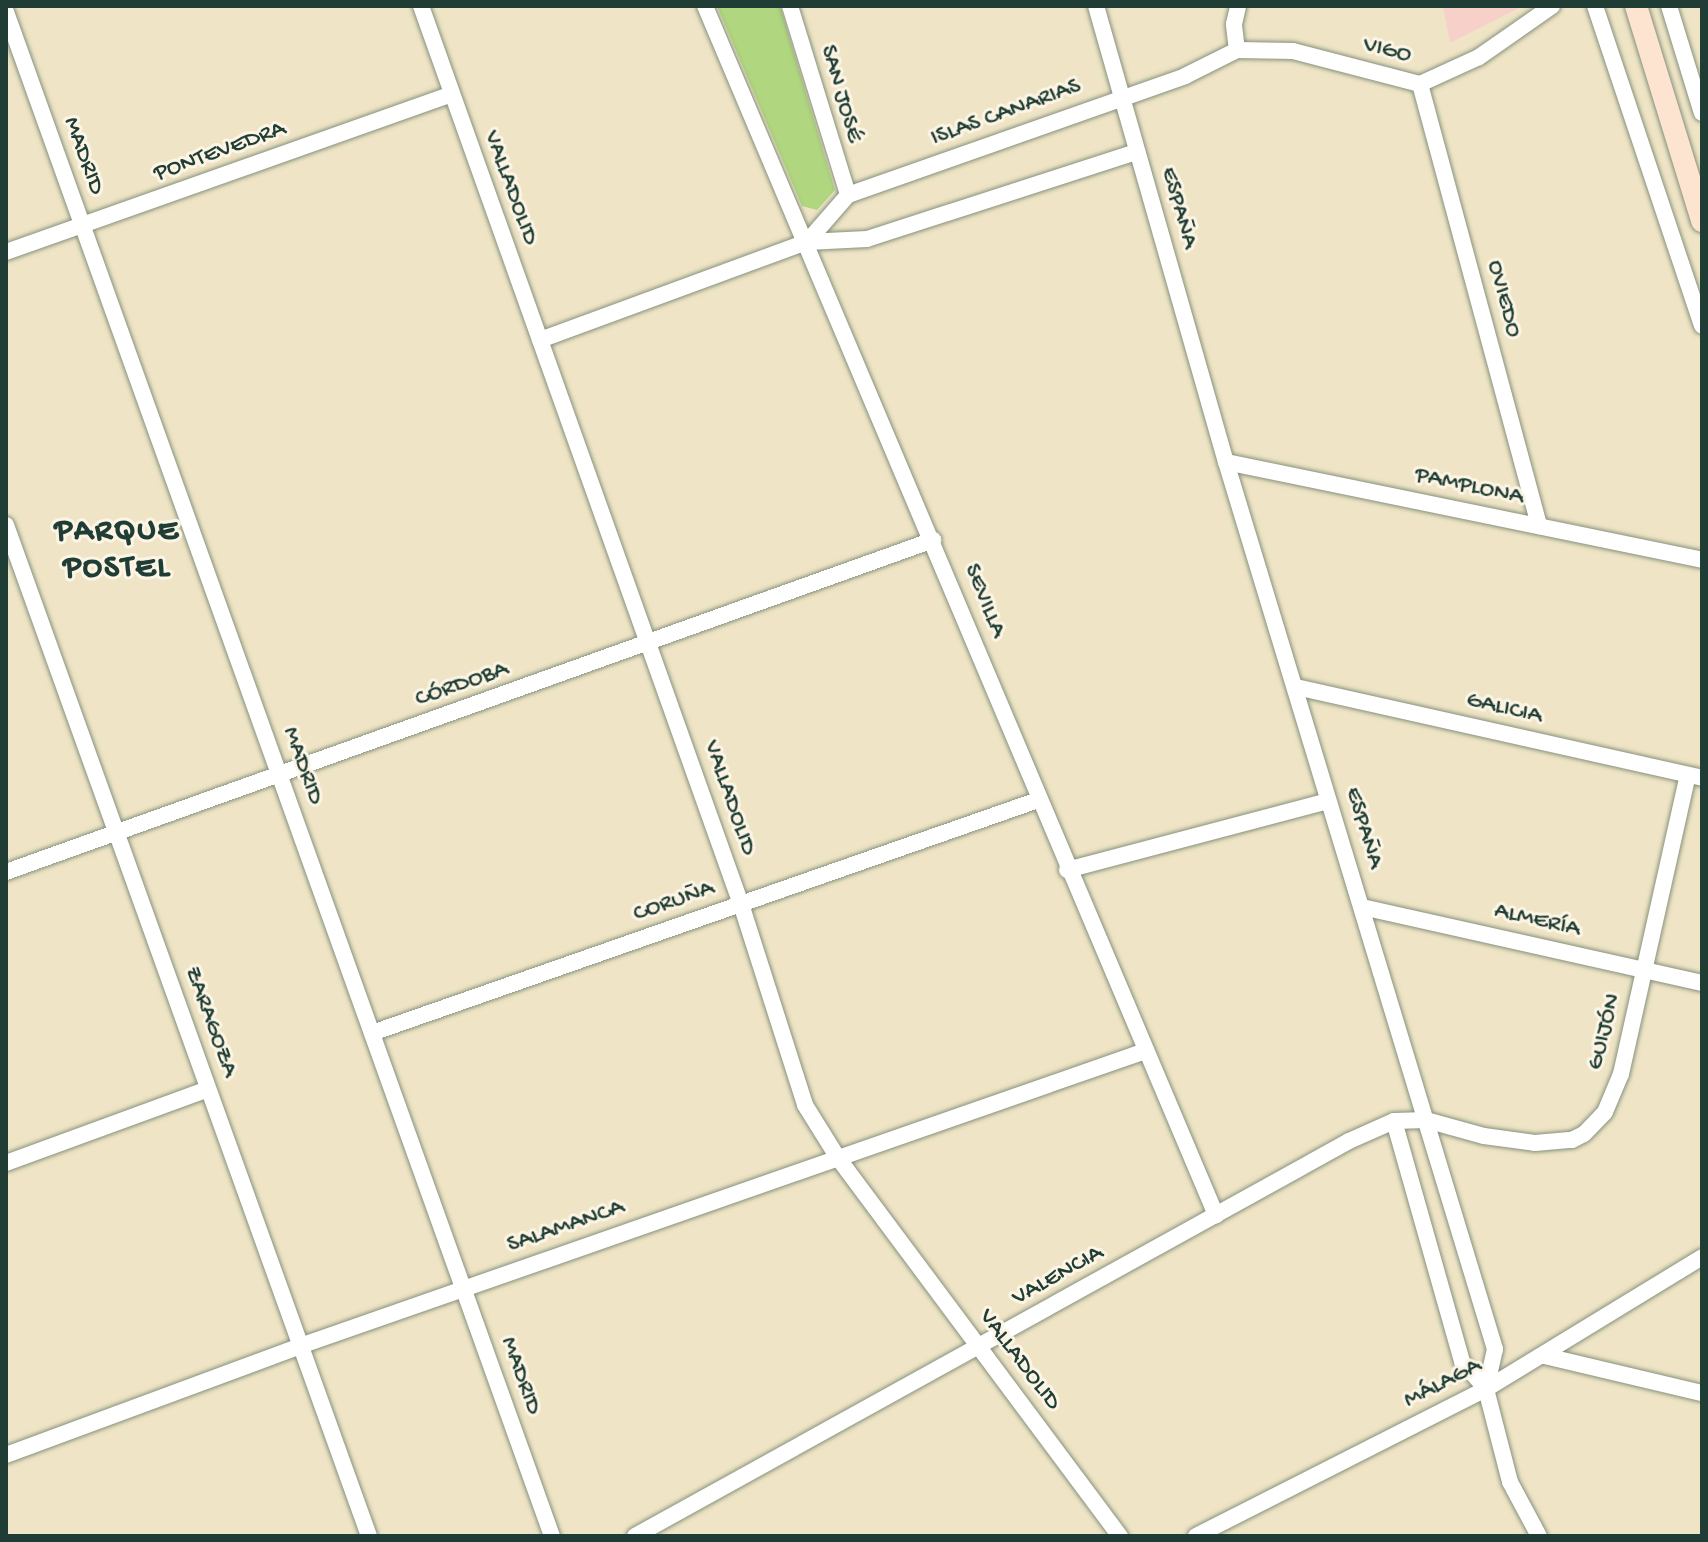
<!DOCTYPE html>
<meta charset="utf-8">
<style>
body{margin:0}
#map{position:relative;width:1708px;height:1542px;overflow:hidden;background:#efe5c6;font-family:"Gochi Hand",sans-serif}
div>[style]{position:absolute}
.built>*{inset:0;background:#f7d0ca}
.green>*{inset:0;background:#b0d67f}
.roads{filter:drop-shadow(0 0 2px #87917d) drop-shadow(0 0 2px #87917d)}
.street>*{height:16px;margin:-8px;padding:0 8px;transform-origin:8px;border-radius:8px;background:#fff}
.secondary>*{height:22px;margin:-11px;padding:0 11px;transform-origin:11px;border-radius:11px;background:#fde4d1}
span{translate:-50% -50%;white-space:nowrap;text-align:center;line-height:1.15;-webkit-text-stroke:6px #fcf5e5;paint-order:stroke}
.street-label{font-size:24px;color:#1f3d34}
.district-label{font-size:32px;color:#1f3d34;font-weight:700;letter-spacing:2px}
.frame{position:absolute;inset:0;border:8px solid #1f3d34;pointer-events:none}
</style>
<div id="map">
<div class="built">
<div style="clip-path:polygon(1443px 6px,1523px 6px,1450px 43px)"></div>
</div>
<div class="green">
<div style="clip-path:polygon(717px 6px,780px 6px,835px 190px,817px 210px,802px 206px)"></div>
</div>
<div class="roads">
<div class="street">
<div style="left:421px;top:6px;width:953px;rotate:70.39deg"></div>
<div style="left:741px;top:904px;width:211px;rotate:72.3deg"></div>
<div style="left:805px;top:1105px;width:62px;rotate:58.1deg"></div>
<div style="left:838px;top:1158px;width:472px;rotate:53.3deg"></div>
<div style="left:705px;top:6px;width:1313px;rotate:67.09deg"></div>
<div style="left:790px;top:6px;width:198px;rotate:72.9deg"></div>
<div style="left:1096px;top:6px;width:474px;rotate:74.1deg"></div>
<div style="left:1226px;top:462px;width:927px;rotate:73.13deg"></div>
<div style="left:1495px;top:1349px;width:41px;rotate:102.7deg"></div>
<div style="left:1486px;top:1389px;width:96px;rotate:75.5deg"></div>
<div style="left:1510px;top:1482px;width:61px;rotate:61.8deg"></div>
<div style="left:1595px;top:6px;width:337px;rotate:71.5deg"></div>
<div style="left:1669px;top:6px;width:112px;rotate:72.9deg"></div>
<div style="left:6px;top:12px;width:1619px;rotate:70.29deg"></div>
<div style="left:1237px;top:50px;width:26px;rotate:-97deg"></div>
<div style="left:1234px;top:24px;width:18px;rotate:-77deg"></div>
<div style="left:1420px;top:84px;width:458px;rotate:74.9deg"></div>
<div style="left:807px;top:242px;width:60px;rotate:-2.9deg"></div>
<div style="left:867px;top:239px;width:284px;rotate:-17.9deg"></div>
<div style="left:6px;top:252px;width:471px;rotate:-19.5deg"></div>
<div style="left:540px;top:340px;width:284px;rotate:-20.2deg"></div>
<div style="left:807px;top:242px;width:62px;rotate:-48.9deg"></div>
<div style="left:848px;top:195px;width:357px;rotate:-19.4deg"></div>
<div style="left:1185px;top:76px;width:58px;rotate:-26.6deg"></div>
<div style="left:1237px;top:50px;width:56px;rotate:1deg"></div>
<div style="left:1293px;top:51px;width:131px;rotate:14.6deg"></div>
<div style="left:1420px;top:84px;width:65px;rotate:-24.6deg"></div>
<div style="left:1479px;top:57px;width:89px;rotate:-34.9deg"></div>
<div style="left:1226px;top:462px;width:486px;rotate:11.6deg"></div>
<div style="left:6px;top:525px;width:1074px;rotate:70.25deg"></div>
<div style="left:1296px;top:687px;width:416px;rotate:12.6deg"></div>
<div style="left:1067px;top:870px;width:270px;rotate:-14.8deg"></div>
<div style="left:6px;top:872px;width:985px;rotate:-19.7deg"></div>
<div style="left:1362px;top:907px;width:348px;rotate:12.6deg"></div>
<div style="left:372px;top:1033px;width:706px;rotate:-19.28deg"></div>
<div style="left:1394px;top:1121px;width:250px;rotate:74.2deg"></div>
<div style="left:1462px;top:1362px;width:36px;rotate:48deg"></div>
<div style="left:6px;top:1163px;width:215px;rotate:-20.1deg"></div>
<div style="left:1545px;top:1356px;width:161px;rotate:13.3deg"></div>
<div style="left:6px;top:1455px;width:314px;rotate:-20.3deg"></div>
<div style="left:300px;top:1346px;width:895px;rotate:-19.24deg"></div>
<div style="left:635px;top:1536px;width:816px;rotate:-28.95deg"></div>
<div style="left:1349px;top:1141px;width:49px;rotate:-24deg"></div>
<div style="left:1394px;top:1121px;width:32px;rotate:-2deg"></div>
<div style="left:1426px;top:1120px;width:60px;rotate:15.4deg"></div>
<div style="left:1484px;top:1136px;width:51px;rotate:7.8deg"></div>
<div style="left:1535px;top:1143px;width:37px;rotate:-5deg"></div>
<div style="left:1572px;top:1140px;width:13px;rotate:-27deg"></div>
<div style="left:1584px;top:1134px;width:30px;rotate:-46deg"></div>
<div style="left:1605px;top:1112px;width:41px;rotate:-67.2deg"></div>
<div style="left:1621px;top:1074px;width:306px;rotate:-77.4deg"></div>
<div style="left:1196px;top:1536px;width:325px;rotate:-26.9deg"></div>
<div style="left:1486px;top:1389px;width:253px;rotate:-31.4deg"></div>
</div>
<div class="secondary">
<div style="left:1636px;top:6px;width:225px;rotate:72.9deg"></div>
</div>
</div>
<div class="street-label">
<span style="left:1387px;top:51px;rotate:14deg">VIGO</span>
<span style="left:840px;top:94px;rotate:74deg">SAN JOSÉ</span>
<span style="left:1006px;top:113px;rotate:-20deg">ISLAS CANARIAS</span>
<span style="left:220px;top:152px;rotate:-20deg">PONTEVEDRA</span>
<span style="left:83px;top:156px;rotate:70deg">MADRID</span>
<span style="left:510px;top:188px;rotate:70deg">VALLADOLID</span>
<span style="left:1178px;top:208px;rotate:74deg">ESPAÑA</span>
<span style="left:1503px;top:299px;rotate:75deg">OVIEDO</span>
<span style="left:1469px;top:487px;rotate:12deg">PAMPLONA</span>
<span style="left:984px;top:601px;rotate:68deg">SEVILLA</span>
<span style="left:462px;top:685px;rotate:-19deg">CÓRDOBA</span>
<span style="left:1504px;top:709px;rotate:13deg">GALICIA</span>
<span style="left:302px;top:766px;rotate:70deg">MADRID</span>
<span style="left:729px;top:798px;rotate:71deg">VALLADOLID</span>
<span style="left:1363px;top:828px;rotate:73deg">ESPAÑA</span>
<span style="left:674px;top:902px;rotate:-19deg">CORUÑA</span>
<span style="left:1537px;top:921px;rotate:13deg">ALMERÍA</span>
<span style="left:210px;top:1022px;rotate:70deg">ZARAGOZA</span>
<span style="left:1605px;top:1032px;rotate:-76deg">GUIJÓN</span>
<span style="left:566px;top:1227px;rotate:-19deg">SALAMANCA</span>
<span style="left:1058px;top:1276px;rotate:-29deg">VALENCIA</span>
<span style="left:1019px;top:1360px;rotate:53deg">VALLADOLID</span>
<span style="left:520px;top:1376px;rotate:70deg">MADRID</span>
<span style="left:1443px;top:1384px;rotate:-27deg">MÁLAGA</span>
</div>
<div class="district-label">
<span style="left:117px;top:551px">PARQUE<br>POSTEL</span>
</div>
<div class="frame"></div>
</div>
